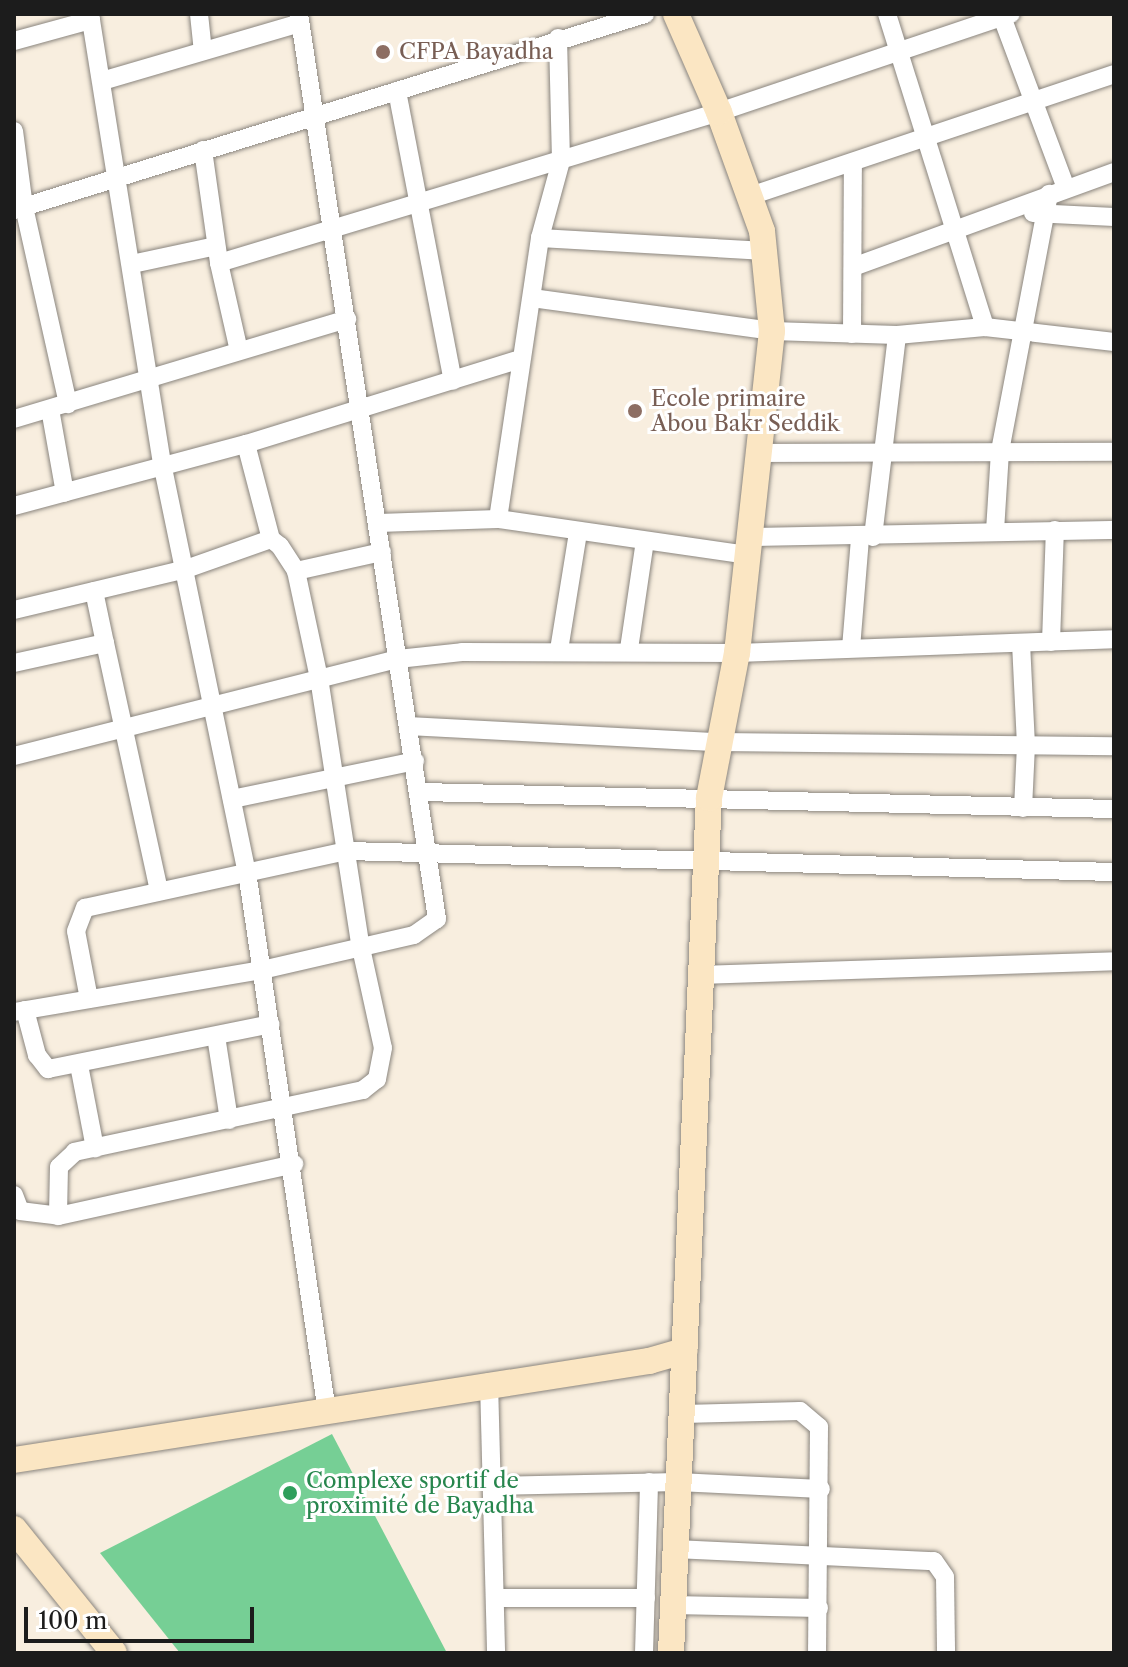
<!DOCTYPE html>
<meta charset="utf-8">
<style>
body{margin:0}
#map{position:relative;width:1128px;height:1667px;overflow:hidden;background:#f8eedf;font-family:"Libre Caslon Text",serif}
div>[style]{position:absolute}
.green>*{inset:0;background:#76cf95}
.roads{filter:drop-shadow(0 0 2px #8a857e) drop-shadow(0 0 2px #8a857e)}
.street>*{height:18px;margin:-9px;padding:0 9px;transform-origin:9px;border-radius:9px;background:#fff}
.secondary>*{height:26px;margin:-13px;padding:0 13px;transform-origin:13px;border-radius:13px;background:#fbe6c3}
.dots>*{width:22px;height:22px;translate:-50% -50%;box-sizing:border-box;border:4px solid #fff;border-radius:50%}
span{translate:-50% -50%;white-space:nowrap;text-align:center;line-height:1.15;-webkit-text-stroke:6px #fff;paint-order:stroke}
.education-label{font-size:22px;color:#785e54}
.left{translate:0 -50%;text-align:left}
.leisure-label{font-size:22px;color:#27864d}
.frame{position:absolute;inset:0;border:16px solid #1c1c1c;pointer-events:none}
.scale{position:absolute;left:24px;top:1607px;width:230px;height:36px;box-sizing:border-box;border:4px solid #1c1c1c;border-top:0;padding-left:10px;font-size:24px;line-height:28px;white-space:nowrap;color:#1c1c1c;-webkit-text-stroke:6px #fff;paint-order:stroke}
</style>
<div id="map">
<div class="green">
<div style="clip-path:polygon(332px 1434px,447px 1653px,180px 1653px,100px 1553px)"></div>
</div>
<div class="roads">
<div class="street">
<div style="left:90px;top:14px;width:460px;rotate:80.9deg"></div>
<div style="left:163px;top:468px;width:413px;rotate:78.3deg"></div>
<div style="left:247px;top:872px;width:546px;rotate:81.57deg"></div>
<div style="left:199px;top:14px;width:37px;rotate:84deg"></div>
<div style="left:887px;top:14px;width:328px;rotate:72.6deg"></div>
<div style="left:1002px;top:17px;width:183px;rotate:69.5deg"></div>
<div style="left:558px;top:38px;width:123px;rotate:88.6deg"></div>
<div style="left:561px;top:161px;width:80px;rotate:105.3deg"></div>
<div style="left:540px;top:238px;width:284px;rotate:98.5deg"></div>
<div style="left:498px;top:519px;width:253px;rotate:8.2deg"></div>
<div style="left:14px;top:41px;width:80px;rotate:-15.3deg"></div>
<div style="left:102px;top:81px;width:206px;rotate:-16.3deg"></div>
<div style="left:397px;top:91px;width:295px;rotate:79.1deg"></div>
<div style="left:14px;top:131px;width:77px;rotate:82.5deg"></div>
<div style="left:24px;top:207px;width:202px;rotate:77.4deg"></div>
<div style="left:203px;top:150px;width:114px;rotate:81.9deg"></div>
<div style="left:219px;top:263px;width:90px;rotate:77.2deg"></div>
<div style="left:750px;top:196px;width:384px;rotate:-18.5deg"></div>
<div style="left:14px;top:210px;width:661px;rotate:-17.26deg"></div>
<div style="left:1033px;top:213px;width:81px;rotate:2.8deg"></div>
<div style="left:540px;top:238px;width:226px;rotate:3.3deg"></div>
<div style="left:219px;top:263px;width:522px;rotate:-16.8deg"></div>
<div style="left:719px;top:112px;width:308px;rotate:-18.6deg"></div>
<div style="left:132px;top:264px;width:86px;rotate:-12.1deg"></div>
<div style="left:853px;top:267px;width:278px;rotate:-20deg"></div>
<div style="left:532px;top:298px;width:242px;rotate:7.8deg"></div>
<div style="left:772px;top:331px;width:125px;rotate:1.8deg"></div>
<div style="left:897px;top:335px;width:88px;rotate:-5.2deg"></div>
<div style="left:985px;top:327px;width:130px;rotate:6.6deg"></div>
<div style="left:852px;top:334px;width:169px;rotate:-89.7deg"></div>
<div style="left:50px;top:409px;width:85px;rotate:79.9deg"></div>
<div style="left:14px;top:419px;width:348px;rotate:-16.7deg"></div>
<div style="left:246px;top:444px;width:98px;rotate:75.3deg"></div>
<div style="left:761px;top:453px;width:353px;rotate:-0.2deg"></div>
<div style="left:14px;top:506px;width:240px;rotate:-15deg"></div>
<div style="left:246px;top:444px;width:288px;rotate:-17.2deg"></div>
<div style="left:378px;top:523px;width:120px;rotate:-1.9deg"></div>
<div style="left:995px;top:531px;width:80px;rotate:-86.4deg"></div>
<div style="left:1000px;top:451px;width:262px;rotate:-79.2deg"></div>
<div style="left:750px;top:537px;width:364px;rotate:-1.1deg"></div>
<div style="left:873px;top:537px;width:203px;rotate:-83.2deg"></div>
<div style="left:296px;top:571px;width:88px;rotate:-12.5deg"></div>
<div style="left:94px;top:591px;width:53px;rotate:78.1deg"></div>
<div style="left:14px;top:610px;width:177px;rotate:-13.4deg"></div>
<div style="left:186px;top:569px;width:90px;rotate:-19.4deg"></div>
<div style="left:271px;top:539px;width:11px;rotate:38deg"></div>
<div style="left:280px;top:546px;width:30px;rotate:57deg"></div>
<div style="left:296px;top:571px;width:109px;rotate:77.9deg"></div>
<div style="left:319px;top:678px;width:273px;rotate:81.2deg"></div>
<div style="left:361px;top:948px;width:102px;rotate:77.6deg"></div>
<div style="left:383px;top:1048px;width:32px;rotate:101deg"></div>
<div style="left:377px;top:1079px;width:18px;rotate:142deg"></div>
<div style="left:363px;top:1090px;width:295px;rotate:167.9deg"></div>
<div style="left:75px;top:1152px;width:22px;rotate:137deg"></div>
<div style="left:59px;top:1167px;width:49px;rotate:91.2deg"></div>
<div style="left:1051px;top:642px;width:112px;rotate:-88deg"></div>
<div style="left:1021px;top:643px;width:102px;rotate:87.2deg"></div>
<div style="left:1026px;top:745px;width:63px;rotate:92.7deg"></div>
<div style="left:851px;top:648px;width:110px;rotate:-85.3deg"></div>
<div style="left:629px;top:649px;width:109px;rotate:-81.6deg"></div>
<div style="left:559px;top:650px;width:119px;rotate:-80.8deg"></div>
<div style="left:14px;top:663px;width:93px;rotate:-12.4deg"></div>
<div style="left:105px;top:643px;width:254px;rotate:77.7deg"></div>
<div style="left:408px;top:726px;width:310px;rotate:3deg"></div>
<div style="left:718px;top:742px;width:396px;rotate:0.6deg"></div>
<div style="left:14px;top:756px;width:396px;rotate:-14.2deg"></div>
<div style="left:398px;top:659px;width:64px;rotate:-6.2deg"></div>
<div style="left:462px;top:652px;width:275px;rotate:0.2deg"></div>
<div style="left:737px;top:653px;width:377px;rotate:-2.1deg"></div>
<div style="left:422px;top:792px;width:692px;rotate:1.41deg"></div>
<div style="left:232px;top:799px;width:187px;rotate:-11.7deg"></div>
<div style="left:701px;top:975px;width:413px;rotate:-1.9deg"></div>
<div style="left:89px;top:999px;width:69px;rotate:-100.8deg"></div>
<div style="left:76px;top:931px;width:25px;rotate:-69deg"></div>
<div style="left:85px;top:908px;width:268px;rotate:-12.3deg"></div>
<div style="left:347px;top:851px;width:767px;rotate:1.57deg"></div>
<div style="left:25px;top:1010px;width:47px;rotate:75.1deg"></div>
<div style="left:37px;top:1055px;width:18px;rotate:52deg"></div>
<div style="left:48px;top:1069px;width:227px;rotate:-11.4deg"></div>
<div style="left:14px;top:1012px;width:252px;rotate:-9.6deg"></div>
<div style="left:262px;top:970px;width:156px;rotate:-13deg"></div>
<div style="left:414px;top:935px;width:28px;rotate:-35deg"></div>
<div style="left:437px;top:919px;width:915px;rotate:-98.67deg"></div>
<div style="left:216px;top:1036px;width:85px;rotate:81.2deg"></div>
<div style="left:79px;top:1065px;width:85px;rotate:79.1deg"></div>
<div style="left:14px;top:1195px;width:17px;rotate:69deg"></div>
<div style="left:20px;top:1211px;width:38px;rotate:7deg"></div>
<div style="left:58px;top:1216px;width:242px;rotate:-12.4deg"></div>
<div style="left:489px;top:1382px;width:271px;rotate:88.5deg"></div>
<div style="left:683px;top:1414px;width:117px;rotate:-1.5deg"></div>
<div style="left:800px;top:1411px;width:25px;rotate:40deg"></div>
<div style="left:819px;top:1427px;width:226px;rotate:90.5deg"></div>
<div style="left:492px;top:1486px;width:186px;rotate:-1.2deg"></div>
<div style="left:678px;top:1482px;width:143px;rotate:2.8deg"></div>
<div style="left:675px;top:1549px;width:259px;rotate:2.7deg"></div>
<div style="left:934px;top:1561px;width:19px;rotate:55deg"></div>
<div style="left:945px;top:1577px;width:76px;rotate:89.2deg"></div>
<div style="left:495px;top:1598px;width:151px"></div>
<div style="left:672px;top:1605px;width:147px;rotate:1.2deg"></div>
<div style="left:644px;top:1653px;width:171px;rotate:-88.3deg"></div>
</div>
<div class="secondary">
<div style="left:14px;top:1460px;width:643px;rotate:-8.86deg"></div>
<div style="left:649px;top:1361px;width:37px;rotate:-16deg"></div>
<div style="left:14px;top:1529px;width:159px;rotate:51.1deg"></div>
<div style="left:671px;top:1653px;width:856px;rotate:-87.46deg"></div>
<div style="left:709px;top:798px;width:148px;rotate:-79.1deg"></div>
<div style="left:737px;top:653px;width:324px;rotate:-83.8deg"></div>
<div style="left:772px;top:331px;width:100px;rotate:-95.7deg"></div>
<div style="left:762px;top:231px;width:127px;rotate:-109.9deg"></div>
<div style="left:719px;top:112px;width:107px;rotate:-113.7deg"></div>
</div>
</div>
<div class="dots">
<div style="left:383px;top:52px;background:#8d6e63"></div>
<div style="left:635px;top:411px;background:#8d6e63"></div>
<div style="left:290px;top:1493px;background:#2e9e5b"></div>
</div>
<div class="education-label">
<span class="left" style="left:399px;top:52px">CFPA Bayadha</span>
<span class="left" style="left:651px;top:411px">Ecole primaire<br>Abou Bakr Seddik</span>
</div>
<div class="leisure-label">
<span class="left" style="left:306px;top:1493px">Complexe sportif de<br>proximité de Bayadha</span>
</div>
<div class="frame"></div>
<div class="scale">100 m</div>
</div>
